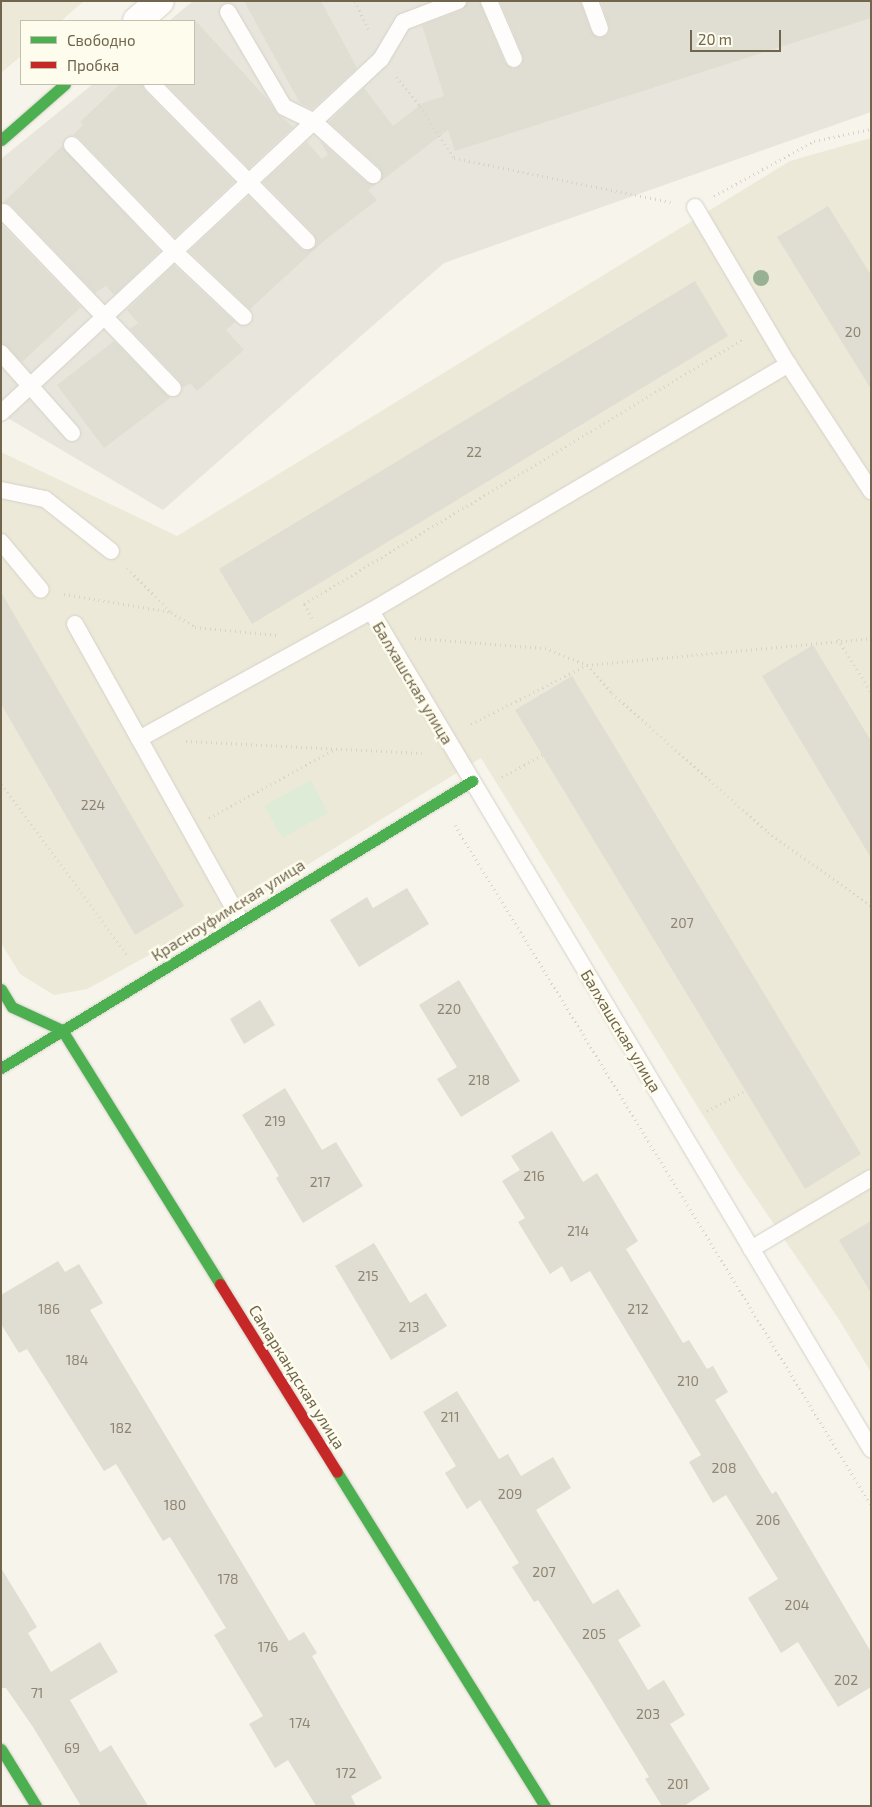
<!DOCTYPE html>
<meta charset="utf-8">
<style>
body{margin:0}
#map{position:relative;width:872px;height:1807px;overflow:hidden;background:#f6f4eb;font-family:"Exo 2",sans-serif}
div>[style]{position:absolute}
.residential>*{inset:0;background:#ede9d8}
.industrial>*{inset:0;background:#e8e5dc}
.green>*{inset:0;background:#deecd7}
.building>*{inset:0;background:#e0ddd2}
.path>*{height:3px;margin-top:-1.5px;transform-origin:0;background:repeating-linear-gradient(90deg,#d7d3cb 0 1px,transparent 0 5px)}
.roads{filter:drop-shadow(0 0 1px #d4d1c8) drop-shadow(0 0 1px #d4d1c8)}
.lane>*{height:16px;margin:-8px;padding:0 8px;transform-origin:8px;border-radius:8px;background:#fefdfc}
.street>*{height:28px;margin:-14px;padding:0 14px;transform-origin:14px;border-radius:14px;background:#fefdfc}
.fast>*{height:11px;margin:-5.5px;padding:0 5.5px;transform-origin:5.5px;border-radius:5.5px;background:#4caf50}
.jam>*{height:11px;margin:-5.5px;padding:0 5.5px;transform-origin:5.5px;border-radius:5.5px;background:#c62828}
.trees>*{width:16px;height:16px;margin:-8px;border-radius:50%;background:#98b194}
span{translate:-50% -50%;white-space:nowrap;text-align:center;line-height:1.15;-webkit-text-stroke:5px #fdfced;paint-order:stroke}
.number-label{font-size:14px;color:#8e8470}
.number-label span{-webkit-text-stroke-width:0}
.street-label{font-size:16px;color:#71654e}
.frame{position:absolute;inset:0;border:2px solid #71654e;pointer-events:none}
.legend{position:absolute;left:20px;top:20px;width:175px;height:65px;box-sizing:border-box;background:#fdfced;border:1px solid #c5c0ad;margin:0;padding:6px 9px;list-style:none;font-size:15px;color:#71654e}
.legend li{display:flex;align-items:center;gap:10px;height:25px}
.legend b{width:25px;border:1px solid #c5c0ad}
.scale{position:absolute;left:690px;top:30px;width:91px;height:22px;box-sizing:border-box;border:2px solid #71654e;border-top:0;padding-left:6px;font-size:15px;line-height:18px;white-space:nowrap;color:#71654e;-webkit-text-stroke:4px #fdfced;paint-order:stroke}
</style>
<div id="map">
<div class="residential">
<div style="clip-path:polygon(1px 1px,84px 1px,61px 21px,21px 21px,21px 56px,1px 73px)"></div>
<div style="clip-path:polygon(871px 138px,871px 1372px,838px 1318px,737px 1170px,481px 758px,245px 903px,87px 989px,54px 995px,20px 974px,1px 943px,1px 452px,177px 536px,790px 161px)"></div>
</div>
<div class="industrial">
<div style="clip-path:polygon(193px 1px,871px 1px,871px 112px,444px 263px,163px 510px,1px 414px,1px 159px,93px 84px,194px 84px,194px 21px,169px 21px)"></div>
</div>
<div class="green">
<div style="clip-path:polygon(311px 780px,328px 813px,282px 838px,264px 806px)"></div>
</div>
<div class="building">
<div style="clip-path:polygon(244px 1px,321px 1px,357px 68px,312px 109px,300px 103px)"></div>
<div style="clip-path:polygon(468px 1px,479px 1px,505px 63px,513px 69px,522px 65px,523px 56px,500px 1px,580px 1px,591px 31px,599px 38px,607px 35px,610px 29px,601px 1px,871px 1px,871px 18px,455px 151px,448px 130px,381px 181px,380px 168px,329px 122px,364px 88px,393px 126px,423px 103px,444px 96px,422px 25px,462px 10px)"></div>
<div style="clip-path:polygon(194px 19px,268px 100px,276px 112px,293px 127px,249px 168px,166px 84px,194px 84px)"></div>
<div style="clip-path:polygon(120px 84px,142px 84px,145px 91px,234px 182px,175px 237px,79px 138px,73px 135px,83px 125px,80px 122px)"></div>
<div style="clip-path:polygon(320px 141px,366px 182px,376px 184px,368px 190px,377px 200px,325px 240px,250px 309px,189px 251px,249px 196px,300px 248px,305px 251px,314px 248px,317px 243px,314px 234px,263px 182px,307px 142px,322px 159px,328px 155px)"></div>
<div style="clip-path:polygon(62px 146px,160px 251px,114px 295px,106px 286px,95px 293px,11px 205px,4px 202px)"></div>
<div style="clip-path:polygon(828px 206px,871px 275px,871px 389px,777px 237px)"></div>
<div style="clip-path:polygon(1px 224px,81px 307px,22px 362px,1px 343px)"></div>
<div style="clip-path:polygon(174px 265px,235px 322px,226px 330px,244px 350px,197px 391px,190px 383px,183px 388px,180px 381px,130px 329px,138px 323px,127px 310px)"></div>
<div style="clip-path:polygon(695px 281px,728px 336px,252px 624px,219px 569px)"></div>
<div style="clip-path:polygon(114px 341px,170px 398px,104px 448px,57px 385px)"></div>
<div style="clip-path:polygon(1px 592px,184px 906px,135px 935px,1px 704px)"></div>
<div style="clip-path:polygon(813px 645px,871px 741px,871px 858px,762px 676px)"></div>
<div style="clip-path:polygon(572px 676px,861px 1154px,805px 1189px,515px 710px)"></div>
<div style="clip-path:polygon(407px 888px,429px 924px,359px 967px,330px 920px,367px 897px,373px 908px)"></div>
<div style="clip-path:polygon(459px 980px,520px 1081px,461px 1117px,437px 1079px,457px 1067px,419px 1005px)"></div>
<div style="clip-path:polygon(260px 1000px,275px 1025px,244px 1044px,230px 1019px)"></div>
<div style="clip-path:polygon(285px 1088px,322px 1150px,336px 1142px,363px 1186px,303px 1223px,276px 1178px,279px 1176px,242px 1115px)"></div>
<div style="clip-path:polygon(552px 1131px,583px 1182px,597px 1173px,638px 1241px,626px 1249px,683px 1343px,689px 1340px,707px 1369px,713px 1366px,728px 1392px,715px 1400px,772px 1494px,776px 1491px,871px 1652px,871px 1687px,838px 1707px,798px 1642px,781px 1653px,748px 1598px,778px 1579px,726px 1495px,713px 1503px,689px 1462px,701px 1455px,590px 1271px,571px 1282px,562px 1266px,550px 1274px,518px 1222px,525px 1218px,502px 1181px,520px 1170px,511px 1156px)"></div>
<div style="clip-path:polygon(871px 1221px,871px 1293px,839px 1240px)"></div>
<div style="clip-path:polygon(374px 1243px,410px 1303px,426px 1293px,447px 1326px,391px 1360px,335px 1266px)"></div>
<div style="clip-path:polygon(58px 1261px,65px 1272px,79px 1264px,103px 1303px,90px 1310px,289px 1641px,304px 1632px,317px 1653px,312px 1656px,382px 1778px,351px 1796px,356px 1806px,316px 1806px,288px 1760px,275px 1768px,249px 1724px,263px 1716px,214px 1635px,226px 1628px,170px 1537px,163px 1541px,116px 1464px,104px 1471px,27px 1349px,19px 1353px,1px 1324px,1px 1295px)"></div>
<div style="clip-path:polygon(457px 1391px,499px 1459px,508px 1454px,521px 1476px,553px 1457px,571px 1488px,536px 1510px,593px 1604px,618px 1589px,641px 1626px,618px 1640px,648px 1690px,664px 1680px,685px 1715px,670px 1724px,710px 1789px,684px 1806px,662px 1806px,645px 1779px,649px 1777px,591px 1682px,538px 1600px,534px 1602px,512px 1567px,519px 1563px,480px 1500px,467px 1509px,445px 1473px,456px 1466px,423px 1412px)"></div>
<div style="clip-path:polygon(1px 1568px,37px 1627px,28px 1633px,51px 1672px,100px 1642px,118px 1672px,70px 1700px,100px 1752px,111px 1745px,148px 1806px,81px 1806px,33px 1727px,6px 1688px,1px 1688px)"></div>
</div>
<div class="path">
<div style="left:355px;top:1px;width:33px;rotate:65deg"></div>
<div style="left:396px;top:77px;width:38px;rotate:50deg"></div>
<div style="left:420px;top:106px;width:62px;rotate:56.8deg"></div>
<div style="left:454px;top:158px;width:221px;rotate:11.5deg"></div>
<div style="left:714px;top:196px;width:114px;rotate:-28.8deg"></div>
<div style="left:814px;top:141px;width:58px;rotate:-11.9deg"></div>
<div style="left:127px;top:568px;width:61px;rotate:45deg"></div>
<div style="left:64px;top:594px;width:109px;rotate:9.5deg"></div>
<div style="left:171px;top:612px;width:28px;rotate:32deg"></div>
<div style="left:195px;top:627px;width:82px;rotate:5.6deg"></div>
<div style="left:312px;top:618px;width:16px;rotate:-120deg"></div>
<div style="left:304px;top:604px;width:515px;rotate:-31.1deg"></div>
<div style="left:415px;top:638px;width:130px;rotate:4.4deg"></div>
<div style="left:545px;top:648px;width:45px;rotate:22deg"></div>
<div style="left:587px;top:665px;width:38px;rotate:48deg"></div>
<div style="left:612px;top:693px;width:209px;rotate:41.7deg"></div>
<div style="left:768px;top:832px;width:127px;rotate:35.7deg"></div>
<div style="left:838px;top:639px;width:62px;rotate:58.1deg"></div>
<div style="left:471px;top:724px;width:130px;rotate:-27deg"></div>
<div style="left:587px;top:665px;width:285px;rotate:-5.4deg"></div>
<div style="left:186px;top:741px;width:236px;rotate:2.9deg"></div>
<div style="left:502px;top:777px;width:46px;rotate:-28.8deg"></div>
<div style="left:1px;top:784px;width:215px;rotate:53.5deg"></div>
<div style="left:209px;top:818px;width:141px;rotate:-28.7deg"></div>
<div style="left:455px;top:825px;width:797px;rotate:58.54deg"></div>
<div style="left:707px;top:1111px;width:43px;rotate:-27.8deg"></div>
</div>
<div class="roads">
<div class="lane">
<div style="left:489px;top:1px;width:63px;rotate:66.7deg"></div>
<div style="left:590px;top:1px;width:29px;rotate:70deg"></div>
<div style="left:228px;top:12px;width:110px;rotate:59.5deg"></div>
<div style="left:284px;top:107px;width:32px;rotate:26deg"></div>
<div style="left:313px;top:121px;width:81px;rotate:42deg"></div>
<div style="left:152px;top:84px;width:221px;rotate:45.4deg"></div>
<div style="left:72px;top:145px;width:147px;rotate:46.1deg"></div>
<div style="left:174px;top:251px;width:96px;rotate:43.3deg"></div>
<div style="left:695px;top:207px;width:182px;rotate:59.4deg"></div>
<div style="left:788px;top:364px;width:152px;rotate:56.8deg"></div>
<div style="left:4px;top:212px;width:244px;rotate:46.2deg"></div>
<div style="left:1px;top:353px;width:107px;rotate:48.4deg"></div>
<div style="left:1px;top:413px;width:519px;rotate:-42.97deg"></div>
<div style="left:381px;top:59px;width:43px;rotate:-59.3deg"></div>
<div style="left:403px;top:22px;width:59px;rotate:-20.9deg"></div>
<div style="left:1px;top:490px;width:45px;rotate:11.6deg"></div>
<div style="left:45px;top:499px;width:84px;rotate:38.2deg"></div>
<div style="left:1px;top:542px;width:62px;rotate:50.2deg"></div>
<div style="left:371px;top:611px;width:976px;rotate:59.18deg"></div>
<div style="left:75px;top:624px;width:340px;rotate:60.8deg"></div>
<div style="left:139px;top:739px;width:265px;rotate:-28.9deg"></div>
<div style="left:371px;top:611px;width:485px;rotate:-30.6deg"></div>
<div style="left:751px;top:1249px;width:139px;rotate:-30.6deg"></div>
</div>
<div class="street">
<div style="left:137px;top:21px;width:30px;rotate:-41deg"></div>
</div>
<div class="fast">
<div style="left:1px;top:140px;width:85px;rotate:-41.2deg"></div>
<div style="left:1px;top:989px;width:21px;rotate:59deg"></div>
<div style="left:12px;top:1007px;width:55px;rotate:24.7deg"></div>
<div style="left:62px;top:1030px;width:299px;rotate:58.1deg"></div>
<div style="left:1px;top:1068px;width:552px;rotate:-31.36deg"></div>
<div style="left:337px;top:1472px;width:393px;rotate:58.1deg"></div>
<div style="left:1px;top:1749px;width:67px;rotate:58.4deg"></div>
</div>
<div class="jam">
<div style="left:220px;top:1284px;width:221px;rotate:58.1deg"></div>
</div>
</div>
<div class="trees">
<div style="left:761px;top:278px"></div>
</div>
<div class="number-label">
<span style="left:853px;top:332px">20</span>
<span style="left:474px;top:452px">22</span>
<span style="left:93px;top:805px">224</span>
<span style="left:682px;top:923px">207</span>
<span style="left:449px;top:1009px">220</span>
<span style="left:479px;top:1080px">218</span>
<span style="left:275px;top:1121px">219</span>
<span style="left:534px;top:1176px">216</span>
<span style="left:320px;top:1182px">217</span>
<span style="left:578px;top:1231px">214</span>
<span style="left:368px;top:1276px">215</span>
<span style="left:49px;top:1309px">186</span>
<span style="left:638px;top:1309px">212</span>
<span style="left:409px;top:1327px">213</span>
<span style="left:77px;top:1360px">184</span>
<span style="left:688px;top:1381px">210</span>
<span style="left:450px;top:1417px">211</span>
<span style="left:121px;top:1428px">182</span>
<span style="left:724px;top:1468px">208</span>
<span style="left:510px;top:1494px">209</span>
<span style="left:175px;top:1505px">180</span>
<span style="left:768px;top:1520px">206</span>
<span style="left:544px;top:1572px">207</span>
<span style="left:228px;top:1579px">178</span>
<span style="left:797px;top:1605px">204</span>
<span style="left:594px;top:1634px">205</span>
<span style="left:268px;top:1647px">176</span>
<span style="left:846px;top:1680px">202</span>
<span style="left:37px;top:1693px">71</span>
<span style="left:648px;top:1714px">203</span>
<span style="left:300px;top:1723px">174</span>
<span style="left:72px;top:1748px">69</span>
<span style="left:346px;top:1773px">172</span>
<span style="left:678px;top:1784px">201</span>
</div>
<div class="street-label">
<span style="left:413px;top:683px;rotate:59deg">Балхашская улица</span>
<span style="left:228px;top:910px;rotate:-32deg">Красноуфимская улица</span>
<span style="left:621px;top:1031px;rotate:59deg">Балхашская улица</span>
<span style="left:297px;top:1377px;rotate:58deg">Самаркандская улица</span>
</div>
<div class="frame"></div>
<ul class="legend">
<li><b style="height:6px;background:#4caf50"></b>Свободно</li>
<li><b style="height:6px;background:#c62828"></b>Пробка</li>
</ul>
<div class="scale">20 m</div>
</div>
